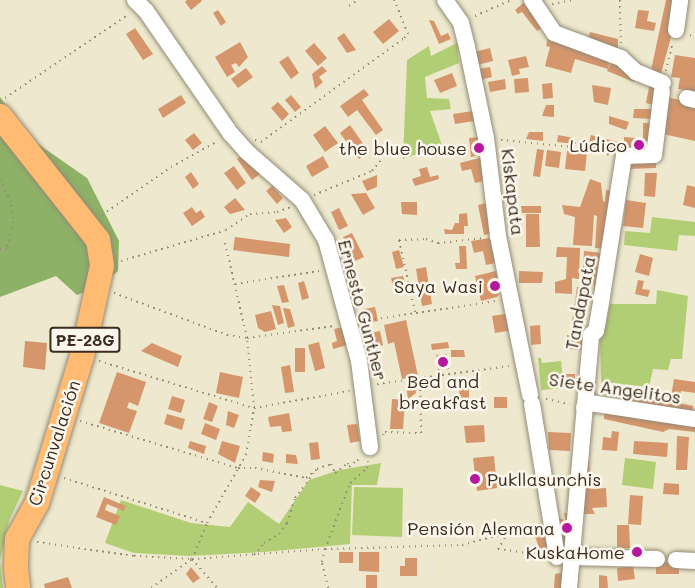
<!DOCTYPE html>
<meta charset="utf-8">
<style>
body{margin:0}
#map{position:relative;width:695px;height:588px;overflow:hidden;background:#eee9ce;font-family:Mali,sans-serif}
div>[style]{position:absolute}
.green>*{inset:0;background:#b2ce74}
.forest>*{inset:0;background:#8db166}
.building>*{inset:0;background:#d5966c}
.path>*{height:2px;margin-top:-1px;transform-origin:0;background:repeating-linear-gradient(90deg,#948a76 0 1.5px,transparent 0 6px)}
.roads{filter:drop-shadow(0 0 2px #948a76) drop-shadow(0 0 2px #948a76)}
.minor>*{height:16px;margin:-8px;padding:0 8px;transform-origin:8px;border-radius:8px;background:#fff}
.highway>*{height:24px;margin:-12px;padding:0 12px;transform-origin:12px;border-radius:12px;background:#febb71}
.dots>*{width:16px;height:16px;translate:-50% -50%;box-sizing:border-box;border:3px solid #fbf7ec;border-radius:50%}
span{translate:-50% -50%;white-space:nowrap;text-align:center;line-height:1.15;-webkit-text-stroke:5px #fbf7ec;paint-order:stroke}
.shield-label span{padding:2px 4px;background:#fbf7ec;border:2px solid;border-radius:4px;-webkit-text-stroke-width:0}
.shield-label{font-size:16px;color:#3b2a1e;font-weight:700}
.poi-label{font-size:18px;color:#3b2a1e}
.right{translate:-100% -50%;text-align:right}
.left{translate:0 -50%;text-align:left}
.street-label{font-size:18px;color:#3b2a1e}
</style>
<div id="map">
<div class="green">
<div style="clip-path:polygon(457px 43px,459px 63px,425px 77px,427px 98px,449px 99px,451px 109px,430px 111px,442px 145px,403px 159px,407px 60px,429px 46px,431px 56px)"></div>
<div style="clip-path:polygon(652px 217px,695px 222px,695px 236px,679px 235px,677px 251px,624px 245px,625px 231px,650px 233px)"></div>
<div style="clip-path:polygon(657px 290px,688px 296px,682px 359px,671px 359px,668px 370px,653px 369px,649px 387px,601px 382px,600px 334px,606px 326px,610px 304px,656px 304px)"></div>
<div style="clip-path:polygon(538px 358px,541px 358px,542px 363px,561px 361px,564px 388px,541px 390px)"></div>
<div style="clip-path:polygon(625px 458px,656px 462px,653px 489px,622px 485px)"></div>
<div style="clip-path:polygon(381px 463px,377px 485px,352px 485px,350px 544px,264px 552px,190px 556px,134px 553px,105px 543px,121px 500px,191px 523px,230px 527px,248px 502px,279px 524px,309px 480px,339px 470px)"></div>
<div style="clip-path:polygon(0 485px,23px 491px,9px 521px,0 561px,3px 588px,0 588px)"></div>
<div style="clip-path:polygon(354px 487px,403px 488px,402px 537px,352px 535px)"></div>
</div>
<div class="forest">
<div style="clip-path:polygon(0 97px,28px 137px,87px 178px,119px 241px,118px 271px,99px 287px,77px 295px,56px 276px,0 297px)"></div>
</div>
<div class="building">
<div style="clip-path:polygon(187px 0,201px 0,202px 1px,191px 10px,185px 2px)"></div>
<div style="clip-path:polygon(527px 0,546px 25px,537px 31px,522px 12px,518px 14px,515px 10px)"></div>
<div style="clip-path:polygon(666px 0,676px 0,670px 41px,660px 77px,650px 75px)"></div>
<div style="clip-path:polygon(218px 10px,226px 22px,221px 26px,213px 13px)"></div>
<div style="clip-path:polygon(638px 10px,649px 11px,647px 21px,656px 23px,654px 31px,635px 28px)"></div>
<div style="clip-path:polygon(389px 19px,399px 31px,383px 44px,373px 32px)"></div>
<div style="clip-path:polygon(429px 20px,434px 21px,441px 36px,448px 33px,451px 39px,439px 44px)"></div>
<div style="clip-path:polygon(135px 28px,153px 54px,143px 60px,126px 34px)"></div>
<div style="clip-path:polygon(590px 32px,618px 39px,618px 52px,587px 43px)"></div>
<div style="clip-path:polygon(344px 33px,356px 50px,347px 53px,337px 38px)"></div>
<div style="clip-path:polygon(548px 38px,611px 56px,608px 69px,575px 59px,571px 73px,545px 66px,550px 47px,546px 46px)"></div>
<div style="clip-path:polygon(240px 42px,248px 57px,239px 67px,236px 63px,231px 65px,235px 72px,227px 77px,215px 57px)"></div>
<div style="clip-path:polygon(314px 43px,327px 58px,318px 66px,305px 51px)"></div>
<div style="clip-path:polygon(490px 48px,493px 61px,477px 65px,474px 52px)"></div>
<div style="clip-path:polygon(675px 55px,695px 58px,695px 92px,678px 89px,680px 78px,671px 77px)"></div>
<div style="clip-path:polygon(288px 56px,299px 73px,291px 79px,279px 62px)"></div>
<div style="clip-path:polygon(526px 56px,529px 67px,519px 69px,520px 74px,512px 76px,508px 60px)"></div>
<div style="clip-path:polygon(613px 58px,637px 75px,634px 82px,607px 71px)"></div>
<div style="clip-path:polygon(322px 66px,327px 71px,319px 77px,323px 82px,315px 89px,312px 74px)"></div>
<div style="clip-path:polygon(490px 67px,492px 77px,480px 80px,478px 69px)"></div>
<div style="clip-path:polygon(246px 68px,253px 77px,238px 88px,231px 79px)"></div>
<div style="clip-path:polygon(452px 73px,457px 86px,440px 93px,434px 80px)"></div>
<div style="clip-path:polygon(528px 78px,529px 92px,515px 93px,514px 79px)"></div>
<div style="clip-path:polygon(505px 79px,506px 89px,490px 92px,488px 82px)"></div>
<div style="clip-path:polygon(650px 82px,658px 84px,654px 105px,646px 103px)"></div>
<div style="clip-path:polygon(552px 83px,553px 98px,543px 99px,542px 84px)"></div>
<div style="clip-path:polygon(592px 85px,611px 88px,608px 105px,594px 102px)"></div>
<div style="clip-path:polygon(364px 89px,369px 95px,362px 100px,383px 130px,376px 135px,357px 110px,348px 117px,340px 106px)"></div>
<div style="clip-path:polygon(181px 95px,186px 103px,163px 118px,158px 109px)"></div>
<div style="clip-path:polygon(291px 95px,301px 107px,295px 112px,285px 100px)"></div>
<div style="clip-path:polygon(666px 97px,695px 103px,695px 141px,658px 133px)"></div>
<div style="clip-path:polygon(278px 102px,289px 114px,282px 121px,271px 108px)"></div>
<div style="clip-path:polygon(546px 105px,554px 105px,554px 117px,542px 116px)"></div>
<div style="clip-path:polygon(634px 109px,652px 109px,652px 119px,633px 118px)"></div>
<div style="clip-path:polygon(473px 111px,474px 121px,455px 124px,453px 114px)"></div>
<div style="clip-path:polygon(609px 116px,629px 122px,626px 130px,609px 124px)"></div>
<div style="clip-path:polygon(643px 123px,654px 123px,654px 141px,643px 141px)"></div>
<div style="clip-path:polygon(350px 125px,369px 152px,359px 159px,340px 133px)"></div>
<div style="clip-path:polygon(325px 126px,338px 143px,325px 152px,313px 135px)"></div>
<div style="clip-path:polygon(529px 132px,543px 132px,543px 141px,526px 139px)"></div>
<div style="clip-path:polygon(194px 133px,202px 143px,193px 150px,185px 140px)"></div>
<div style="clip-path:polygon(558px 135px,574px 138px,576px 144px,557px 142px)"></div>
<div style="clip-path:polygon(591px 135px,622px 143px,619px 155px,588px 147px)"></div>
<div style="clip-path:polygon(479px 137px,481px 155px,471px 157px,469px 138px)"></div>
<div style="clip-path:polygon(624px 137px,636px 138px,635px 147px,624px 146px)"></div>
<div style="clip-path:polygon(537px 149px,544px 150px,540px 177px,533px 176px)"></div>
<div style="clip-path:polygon(547px 150px,561px 152px,559px 168px,545px 166px)"></div>
<div style="clip-path:polygon(567px 151px,587px 153px,585px 171px,565px 169px)"></div>
<div style="clip-path:polygon(245px 153px,260px 174px,252px 180px,237px 159px)"></div>
<div style="clip-path:polygon(323px 156px,329px 167px,312px 177px,306px 166px)"></div>
<div style="clip-path:polygon(483px 157px,489px 180px,475px 183px,471px 169px,462px 171px,460px 163px)"></div>
<div style="clip-path:polygon(656px 159px,656px 168px,626px 169px,629px 160px)"></div>
<div style="clip-path:polygon(234px 166px,246px 183px,237px 190px,224px 173px)"></div>
<div style="clip-path:polygon(427px 167px,430px 177px,438px 175px,439px 179px,415px 186px,412px 179px,421px 176px,419px 169px)"></div>
<div style="clip-path:polygon(191px 172px,199px 184px,193px 189px,185px 177px)"></div>
<div style="clip-path:polygon(645px 173px,657px 173px,655px 197px,644px 196px)"></div>
<div style="clip-path:polygon(377px 175px,377px 187px,367px 191px,362px 181px)"></div>
<div style="clip-path:polygon(590px 179px,601px 183px,603px 201px,605px 202px,606px 190px,614px 191px,610px 249px,595px 248px,597px 216px,594px 215px,592px 246px,573px 245px,575px 217px,564px 214px,562px 205px,580px 207px)"></div>
<div style="clip-path:polygon(687px 185px,695px 187px,695px 208px,683px 205px)"></div>
<div style="clip-path:polygon(272px 186px,283px 198px,277px 204px,266px 191px)"></div>
<div style="clip-path:polygon(366px 193px,375px 208px,363px 215px,351px 194px)"></div>
<div style="clip-path:polygon(235px 198px,245px 210px,230px 214px,224px 207px)"></div>
<div style="clip-path:polygon(626px 200px,646px 203px,643px 228px,623px 226px)"></div>
<div style="clip-path:polygon(401px 202px,417px 202px,417px 215px,402px 214px)"></div>
<div style="clip-path:polygon(486px 203px,492px 233px,484px 235px,478px 205px)"></div>
<div style="clip-path:polygon(521px 206px,541px 206px,541px 213px,522px 213px)"></div>
<div style="clip-path:polygon(192px 207px,196px 213px,201px 210px,205px 217px,192px 226px,183px 213px)"></div>
<div style="clip-path:polygon(339px 208px,348px 226px,339px 230px,331px 212px)"></div>
<div style="clip-path:polygon(467px 213px,468px 226px,464px 226px,464px 234px,445px 234px,444px 229px,452px 230px,455px 223px,459px 223px,459px 214px)"></div>
<div style="clip-path:polygon(526px 214px,539px 214px,540px 247px,526px 247px)"></div>
<div style="clip-path:polygon(286px 218px,292px 227px,284px 233px,275px 220px)"></div>
<div style="clip-path:polygon(352px 233px,364px 257px,355px 261px,343px 237px)"></div>
<div style="clip-path:polygon(235px 237px,290px 244px,289px 257px,233px 250px)"></div>
<div style="clip-path:polygon(490px 238px,496px 263px,486px 265px,483px 251px,474px 253px,471px 241px)"></div>
<div style="clip-path:polygon(459px 246px,466px 246px,467px 269px,456px 269px,455px 263px,460px 263px)"></div>
<div style="clip-path:polygon(557px 247px,580px 248px,579px 279px,572px 278px,572px 294px,555px 293px,555px 282px,566px 279px,567px 257px,556px 257px)"></div>
<div style="clip-path:polygon(399px 250px,404px 267px,396px 269px,392px 252px)"></div>
<div style="clip-path:polygon(584px 251px,603px 253px,599px 291px,594px 290px,594px 285px,582px 284px)"></div>
<div style="clip-path:polygon(640px 254px,653px 258px,649px 276px,635px 272px)"></div>
<div style="clip-path:polygon(426px 267px,432px 304px,422px 306px,416px 269px)"></div>
<div style="clip-path:polygon(496px 271px,501px 292px,497px 297px,481px 301px,475px 276px)"></div>
<div style="clip-path:polygon(519px 271px,543px 272px,542px 283px,519px 283px)"></div>
<div style="clip-path:polygon(403px 276px,405px 283px,393px 286px,391px 278px)"></div>
<div style="clip-path:polygon(638px 280px,644px 281px,642px 289px,650px 290px,648px 297px,635px 294px)"></div>
<div style="clip-path:polygon(304px 281px,309px 298px,302px 300px,298px 283px)"></div>
<div style="clip-path:polygon(284px 285px,289px 302px,282px 303px,277px 286px)"></div>
<div style="clip-path:polygon(577px 287px,585px 288px,581px 321px,572px 322px)"></div>
<div style="clip-path:polygon(272px 305px,280px 306px,284px 323px,278px 325px)"></div>
<div style="clip-path:polygon(375px 307px,378px 321px,367px 323px,364px 309px)"></div>
<div style="clip-path:polygon(283px 308px,290px 309px,295px 326px,288px 328px)"></div>
<div style="clip-path:polygon(271px 311px,276px 329px,265px 332px,258px 328px,255px 315px)"></div>
<div style="clip-path:polygon(510px 313px,513px 330px,495px 333px,492px 316px)"></div>
<div style="clip-path:polygon(406px 320px,418px 376px,402px 379px,394px 342px,388px 344px,384px 325px)"></div>
<div style="clip-path:polygon(540px 325px,541px 344px,531px 345px,530px 326px)"></div>
<div style="clip-path:polygon(343px 327px,347px 345px,333px 349px,332px 343px,337px 341px,334px 329px)"></div>
<div style="clip-path:polygon(380px 331px,383px 345px,373px 348px,370px 333px)"></div>
<div style="clip-path:polygon(567px 335px,587px 336px,586px 350px,567px 349px)"></div>
<div style="clip-path:polygon(25px 341px,47px 343px,45px 370px,23px 367px)"></div>
<div style="clip-path:polygon(319px 342px,325px 368px,315px 371px,308px 345px)"></div>
<div style="clip-path:polygon(448px 342px,449px 348px,432px 350px,431px 344px)"></div>
<div style="clip-path:polygon(152px 343px,182px 356px,178px 367px,141px 351px)"></div>
<div style="clip-path:polygon(295px 348px,305px 348px,305px 372px,295px 372px)"></div>
<div style="clip-path:polygon(451px 350px,464px 350px,465px 357px,451px 357px)"></div>
<div style="clip-path:polygon(447px 354px,449px 369px,438px 370px,436px 355px)"></div>
<div style="clip-path:polygon(290px 365px,294px 392px,285px 393px,281px 367px)"></div>
<div style="clip-path:polygon(117px 372px,146px 382px,138px 406px,129px 402px,127px 408px,137px 411px,129px 433px,99px 423px)"></div>
<div style="clip-path:polygon(220px 372px,243px 377px,239px 398px,216px 393px)"></div>
<div style="clip-path:polygon(566px 374px,575px 374px,575px 388px,566px 388px)"></div>
<div style="clip-path:polygon(674px 379px,695px 382px,695px 393px,681px 391px,679px 403px,693px 406px,692px 416px,620px 405px,618px 394px,670px 402px)"></div>
<div style="clip-path:polygon(459px 382px,469px 382px,469px 409px,460px 409px)"></div>
<div style="clip-path:polygon(415px 385px,416px 393px,408px 399px,406px 386px)"></div>
<div style="clip-path:polygon(172px 396px,185px 400px,181px 413px,168px 409px)"></div>
<div style="clip-path:polygon(494px 397px,507px 397px,507px 408px,494px 408px)"></div>
<div style="clip-path:polygon(392px 399px,405px 400px,403px 429px,390px 429px)"></div>
<div style="clip-path:polygon(209px 402px,218px 406px,212px 422px,203px 419px)"></div>
<div style="clip-path:polygon(605px 408px,695px 422px,695px 432px,669px 429px,663px 432px,604px 419px)"></div>
<div style="clip-path:polygon(228px 411px,239px 415px,234px 428px,226px 425px)"></div>
<div style="clip-path:polygon(289px 413px,292px 431px,282px 432px,281px 426px,270px 427px,268px 417px)"></div>
<div style="clip-path:polygon(167px 414px,185px 419px,182px 430px,164px 424px)"></div>
<div style="clip-path:polygon(205px 423px,220px 429px,216px 440px,201px 434px)"></div>
<div style="clip-path:polygon(357px 424px,360px 441px,350px 443px,347px 425px)"></div>
<div style="clip-path:polygon(484px 425px,485px 442px,466px 443px,464px 426px)"></div>
<div style="clip-path:polygon(612px 431px,619px 432px,617px 451px,602px 450px,603px 437px,611px 438px)"></div>
<div style="clip-path:polygon(548px 432px,571px 433px,570px 451px,549px 450px)"></div>
<div style="clip-path:polygon(677px 436px,689px 437px,687px 470px,676px 470px)"></div>
<div style="clip-path:polygon(190px 441px,206px 446px,204px 454px,188px 448px)"></div>
<div style="clip-path:polygon(222px 441px,240px 446px,235px 463px,218px 454px)"></div>
<div style="clip-path:polygon(634px 441px,668px 443px,667px 457px,633px 454px)"></div>
<div style="clip-path:polygon(318px 442px,320px 459px,311px 460px,309px 443px)"></div>
<div style="clip-path:polygon(263px 452px,274px 454px,273px 463px,262px 461px)"></div>
<div style="clip-path:polygon(286px 454px,296px 455px,298px 464px,286px 463px)"></div>
<div style="clip-path:polygon(494px 456px,497px 488px,477px 491px,473px 458px)"></div>
<div style="clip-path:polygon(589px 461px,591px 489px,606px 488px,607px 507px,592px 508px,595px 514px,581px 514px,583px 463px)"></div>
<div style="clip-path:polygon(260px 480px,275px 481px,272px 492px,258px 487px)"></div>
<div style="clip-path:polygon(664px 483px,679px 484px,679px 495px,663px 494px)"></div>
<div style="clip-path:polygon(251px 487px,261px 494px,255px 503px,245px 496px)"></div>
<div style="clip-path:polygon(630px 495px,643px 496px,641px 525px,628px 524px)"></div>
<div style="clip-path:polygon(104px 497px,126px 506px,124px 511px,107px 504px,105px 510px,120px 516px,116px 525px,96px 517px)"></div>
<div style="clip-path:polygon(564px 513px,573px 513px,564px 557px,559px 518px,566px 521px)"></div>
<div style="clip-path:polygon(540px 523px,548px 547px,540px 550px,531px 526px)"></div>
<div style="clip-path:polygon(617px 525px,629px 525px,630px 548px,617px 548px)"></div>
<div style="clip-path:polygon(339px 552px,353px 552px,353px 563px,339px 563px)"></div>
<div style="clip-path:polygon(359px 552px,379px 552px,379px 572px,359px 571px)"></div>
<div style="clip-path:polygon(405px 558px,417px 558px,417px 576px,400px 576px,400px 566px,405px 566px)"></div>
<div style="clip-path:polygon(656px 562px,679px 562px,679px 574px,656px 574px)"></div>
<div style="clip-path:polygon(562px 566px,569px 566px,568px 588px,554px 588px,555px 574px,561px 573px)"></div>
<div style="clip-path:polygon(633px 566px,635px 579px,618px 581px,617px 568px)"></div>
<div style="clip-path:polygon(191px 567px,200px 578px,193px 583px,186px 574px)"></div>
<div style="clip-path:polygon(366px 575px,377px 575px,377px 588px,366px 588px)"></div>
<div style="clip-path:polygon(599px 575px,607px 576px,608px 588px,599px 588px)"></div>
<div style="clip-path:polygon(68px 577px,72px 588px,45px 588px,44px 584px)"></div>
</div>
<div class="path">
<div style="left:620px;top:0;width:44px;rotate:88.7deg"></div>
<div style="left:552px;top:4px;width:21px;rotate:-11deg"></div>
<div style="left:349px;top:6px;width:11px;rotate:-34deg"></div>
<div style="left:475px;top:16px;width:39px;rotate:-24deg"></div>
<div style="left:690px;top:35px;width:6px;rotate:31deg"></div>
<div style="left:666px;top:71px;width:28px;rotate:-77deg"></div>
<div style="left:5px;top:98px;width:150px;rotate:-34.1deg"></div>
<div style="left:255px;top:140px;width:6px;rotate:18deg"></div>
<div style="left:261px;top:142px;width:177px;rotate:-36deg"></div>
<div style="left:404px;top:38px;width:6px;rotate:-45deg"></div>
<div style="left:408px;top:34px;width:37px;rotate:-112deg"></div>
<div style="left:501px;top:140px;width:83px;rotate:5.5deg"></div>
<div style="left:584px;top:148px;width:28px;rotate:15deg"></div>
<div style="left:0;top:179px;width:29px;rotate:65deg"></div>
<div style="left:12px;top:205px;width:17px;rotate:87deg"></div>
<div style="left:13px;top:222px;width:28px;rotate:103deg"></div>
<div style="left:7px;top:249px;width:7px;rotate:180deg"></div>
<div style="left:314px;top:195px;width:63px;rotate:-22.5deg"></div>
<div style="left:372px;top:171px;width:17px;rotate:-50deg"></div>
<div style="left:102px;top:215px;width:84px;rotate:-34.8deg"></div>
<div style="left:171px;top:167px;width:54px;rotate:-29deg"></div>
<div style="left:121px;top:261px;width:109px;rotate:-16.4deg"></div>
<div style="left:226px;top:230px;width:29px;rotate:-34deg"></div>
<div style="left:250px;top:214px;width:27px;rotate:-4deg"></div>
<div style="left:277px;top:212px;width:15px;rotate:-20deg"></div>
<div style="left:235px;top:284px;width:85px;rotate:-8.8deg"></div>
<div style="left:114px;top:293px;width:121px;rotate:20.4deg"></div>
<div style="left:227px;top:335px;width:20px;rotate:9deg"></div>
<div style="left:247px;top:338px;width:88px;rotate:-7.9deg"></div>
<div style="left:415px;top:312px;width:74px;rotate:-102.5deg"></div>
<div style="left:399px;top:240px;width:27px;rotate:-2deg"></div>
<div style="left:426px;top:239px;width:13px;rotate:18deg"></div>
<div style="left:438px;top:243px;width:46px;rotate:-6.2deg"></div>
<div style="left:363px;top:321px;width:135px;rotate:-8.5deg"></div>
<div style="left:99px;top:361px;width:162px;rotate:16.9deg"></div>
<div style="left:254px;top:408px;width:97px;rotate:-10.1deg"></div>
<div style="left:377px;top:384px;width:133px;rotate:-7.8deg"></div>
<div style="left:546px;top:399px;width:24px;rotate:12deg"></div>
<div style="left:80px;top:421px;width:165px;rotate:16.6deg"></div>
<div style="left:238px;top:468px;width:17px"></div>
<div style="left:255px;top:468px;width:52px;rotate:11.1deg"></div>
<div style="left:306px;top:478px;width:14px;rotate:-39deg"></div>
<div style="left:317px;top:469px;width:15px;rotate:-20deg"></div>
<div style="left:331px;top:464px;width:10px;rotate:66deg"></div>
<div style="left:335px;top:473px;width:16px;rotate:-38deg"></div>
<div style="left:348px;top:463px;width:4px;rotate:76deg"></div>
<div style="left:349px;top:467px;width:11px;rotate:-41deg"></div>
<div style="left:357px;top:460px;width:6px;rotate:-9deg"></div>
<div style="left:383px;top:435px;width:4px;rotate:-56deg"></div>
<div style="left:385px;top:432px;width:36px;rotate:2deg"></div>
<div style="left:421px;top:433px;width:53px;rotate:-91.1deg"></div>
<div style="left:64px;top:478px;width:150px;rotate:17.5deg"></div>
<div style="left:207px;top:523px;width:78px;rotate:-60.2deg"></div>
<div style="left:246px;top:455px;width:48px;rotate:-80.3deg"></div>
<div style="left:254px;top:408px;width:70px;rotate:-95.7deg"></div>
<div style="left:247px;top:338px;width:98px;rotate:-103deg"></div>
<div style="left:37px;top:542px;width:98px;rotate:8.2deg"></div>
<div style="left:134px;top:556px;width:58px;rotate:3deg"></div>
<div style="left:192px;top:559px;width:133px;rotate:-4.3deg"></div>
<div style="left:325px;top:549px;width:137px;rotate:-1.7deg"></div>
<div style="left:462px;top:545px;width:42px;rotate:-15deg"></div>
<div style="left:503px;top:534px;width:4px;rotate:63deg"></div>
<div style="left:505px;top:538px;width:13px;rotate:122deg"></div>
<div style="left:498px;top:549px;width:44px;rotate:7.8deg"></div>
<div style="left:254px;top:555px;width:16px;rotate:-50deg"></div>
<div style="left:264px;top:543px;width:17px;rotate:-31deg"></div>
<div style="left:279px;top:534px;width:14px;rotate:-54deg"></div>
<div style="left:287px;top:523px;width:26px;rotate:-72deg"></div>
<div style="left:295px;top:498px;width:31px;rotate:-53deg"></div>
<div style="left:192px;top:559px;width:38px;rotate:49deg"></div>
<div style="left:151px;top:588px;width:50px;rotate:-35.3deg"></div>
<div style="left:192px;top:559px;width:39px;rotate:-67deg"></div>
<div style="left:328px;top:588px;width:27px;rotate:-103deg"></div>
<div style="left:322px;top:562px;width:13px;rotate:-77deg"></div>
<div style="left:325px;top:549px;width:71px;rotate:-69.3deg"></div>
<div style="left:350px;top:483px;width:23px;rotate:-41deg"></div>
<div style="left:367px;top:468px;width:7px;rotate:-82deg"></div>
</div>
<div class="roads">
<div class="minor">
<div style="left:135px;top:0;width:16px;rotate:45deg"></div>
<div style="left:146px;top:11px;width:150px;rotate:55.4deg"></div>
<div style="left:231px;top:134px;width:24px;rotate:48deg"></div>
<div style="left:247px;top:152px;width:73px;rotate:41.1deg"></div>
<div style="left:302px;top:200px;width:47px;rotate:59deg"></div>
<div style="left:326px;top:240px;width:125px;rotate:74.7deg"></div>
<div style="left:359px;top:361px;width:87px;rotate:82.7deg"></div>
<div style="left:445px;top:0;width:28px;rotate:55deg"></div>
<div style="left:461px;top:23px;width:25px;rotate:76deg"></div>
<div style="left:467px;top:47px;width:93px;rotate:78.2deg"></div>
<div style="left:486px;top:138px;width:99px;rotate:83deg"></div>
<div style="left:498px;top:236px;width:162px;rotate:78.6deg"></div>
<div style="left:532px;top:0;width:40px;rotate:56deg"></div>
<div style="left:554px;top:33px;width:72px;rotate:20.5deg"></div>
<div style="left:621px;top:58px;width:21px;rotate:43deg"></div>
<div style="left:636px;top:72px;width:29px;rotate:22deg"></div>
<div style="left:676px;top:30px;width:30px;rotate:-82deg"></div>
<div style="left:687px;top:98px;width:8px;rotate:14deg"></div>
<div style="left:532px;top:404px;width:155px;rotate:80.7deg"></div>
<div style="left:584px;top:407px;width:7px;rotate:-34deg"></div>
<div style="left:590px;top:403px;width:106px;rotate:8.7deg"></div>
<div style="left:571px;top:557px;width:86px;rotate:1.3deg"></div>
<div style="left:676px;top:560px;width:19px;rotate:3deg"></div>
<div style="left:569px;top:588px;width:254px;rotate:-85deg"></div>
<div style="left:591px;top:335px;width:6px;rotate:-39deg"></div>
<div style="left:596px;top:331px;width:36px;rotate:-80deg"></div>
<div style="left:602px;top:296px;width:142px;rotate:-81.1deg"></div>
<div style="left:624px;top:156px;width:30px;rotate:-2deg"></div>
<div style="left:654px;top:155px;width:64px;rotate:-82.9deg"></div>
</div>
<div class="highway">
<div style="left:0;top:116px;width:158px;rotate:51.7deg"></div>
<div style="left:98px;top:240px;width:26px;rotate:81deg"></div>
<div style="left:102px;top:266px;width:92px;rotate:102.5deg"></div>
<div style="left:82px;top:356px;width:154px;rotate:107deg"></div>
<div style="left:37px;top:503px;width:41px;rotate:119.1deg"></div>
<div style="left:17px;top:539px;width:29px;rotate:92deg"></div>
<div style="left:16px;top:568px;width:20px;rotate:84deg"></div>
</div>
</div>
<div class="dots">
<div style="left:639px;top:145px;background:#b5179e"></div>
<div style="left:479px;top:148px;background:#b5179e"></div>
<div style="left:495px;top:286px;background:#b5179e"></div>
<div style="left:443px;top:362px;background:#b5179e"></div>
<div style="left:475px;top:479px;background:#b5179e"></div>
<div style="left:567px;top:528px;background:#b5179e"></div>
<div style="left:637px;top:552px;background:#b5179e"></div>
</div>
<div class="shield-label">
<span style="left:85px;top:340px">PE-28G</span>
</div>
<div class="poi-label">
<span class="right" style="left:627px;top:145px">Lúdico</span>
<span class="right" style="left:467px;top:148px">the blue house</span>
<span class="right" style="left:483px;top:286px">Saya Wasi</span>
<span style="left:443px;top:392px">Bed and<br>breakfast</span>
<span class="left" style="left:487px;top:479px">Pukllasunchis</span>
<span class="right" style="left:555px;top:528px">Pensión Alemana</span>
<span class="right" style="left:625px;top:552px">KuskaHome</span>
</div>
<div class="street-label">
<span style="left:513px;top:192px;rotate:83deg">Kiskapata</span>
<span style="left:580px;top:303px;rotate:-79deg">Tandapata</span>
<span style="left:363px;top:310px;rotate:75deg">Ernesto Gunther</span>
<span style="left:615px;top:388px;rotate:8deg">Siete Angelitos</span>
<span style="left:54px;top:443px;rotate:-72deg">Circunvalación</span>
</div>
</div>
